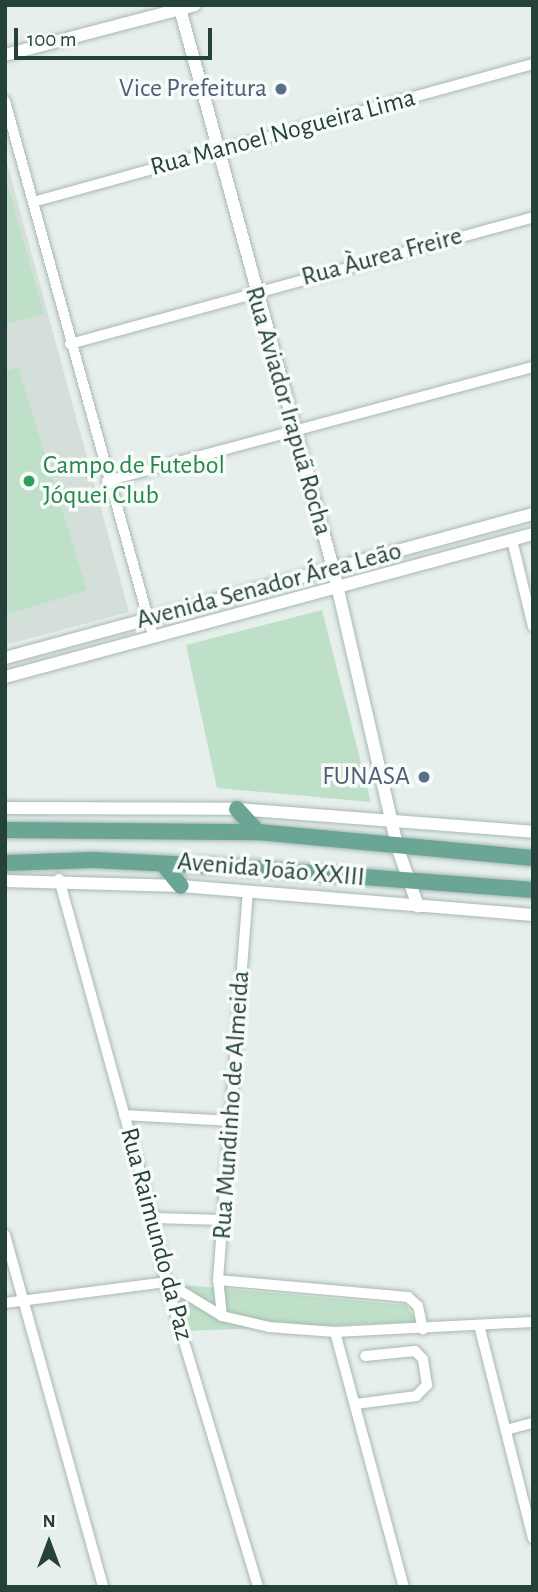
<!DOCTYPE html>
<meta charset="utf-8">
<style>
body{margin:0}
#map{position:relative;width:538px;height:1592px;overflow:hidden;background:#e6efeb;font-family:"Alegreya Sans",sans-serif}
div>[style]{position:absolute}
.built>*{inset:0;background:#d4dfda}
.green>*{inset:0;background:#bfe0c8}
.roads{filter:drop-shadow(0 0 2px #a8b8b2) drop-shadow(0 0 2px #a8b8b2)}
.minor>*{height:10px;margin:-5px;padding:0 5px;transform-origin:5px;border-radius:5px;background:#fff}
.tertiary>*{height:12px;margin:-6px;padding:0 6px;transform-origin:6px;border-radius:6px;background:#fff}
.primary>*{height:16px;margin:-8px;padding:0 8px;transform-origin:8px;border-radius:8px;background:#6aa596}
.dots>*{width:19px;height:19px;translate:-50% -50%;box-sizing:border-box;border:4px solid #f7fbf9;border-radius:50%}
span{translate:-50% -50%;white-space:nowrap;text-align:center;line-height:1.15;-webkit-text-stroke:7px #f7fbf9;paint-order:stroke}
.service-label{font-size:26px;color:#4e5e75}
.right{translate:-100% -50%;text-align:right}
.street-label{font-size:26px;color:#24423a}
.leisure-label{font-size:26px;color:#27864d}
.left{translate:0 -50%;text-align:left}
.frame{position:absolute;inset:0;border:7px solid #24423a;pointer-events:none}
.north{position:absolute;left:14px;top:1508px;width:70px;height:70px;-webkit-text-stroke:5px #f7fbf9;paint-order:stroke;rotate:0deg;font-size:19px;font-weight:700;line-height:28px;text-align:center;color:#24423a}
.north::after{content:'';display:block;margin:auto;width:24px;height:32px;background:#24423a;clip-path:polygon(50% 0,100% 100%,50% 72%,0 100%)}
.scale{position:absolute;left:14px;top:28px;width:198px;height:32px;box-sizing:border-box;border:4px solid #24423a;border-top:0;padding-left:9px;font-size:21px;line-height:24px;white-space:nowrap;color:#24423a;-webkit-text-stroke:5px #f7fbf9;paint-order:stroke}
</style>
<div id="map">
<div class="built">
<div style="clip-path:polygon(5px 156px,129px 612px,5px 645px)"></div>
</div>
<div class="green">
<div style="clip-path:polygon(5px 175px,44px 314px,7px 324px,5px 318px)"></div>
<div style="clip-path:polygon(18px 367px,87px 590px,5px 615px,5px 371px)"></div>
<div style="clip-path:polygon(322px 610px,371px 802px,217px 788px,186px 645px)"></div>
<div style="clip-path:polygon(174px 1284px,406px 1305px,417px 1322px,186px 1331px)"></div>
</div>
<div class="roads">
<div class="minor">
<div style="left:5px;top:101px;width:555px;rotate:74.54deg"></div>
<div style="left:33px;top:202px;width:519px;rotate:-15.43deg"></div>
<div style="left:70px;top:344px;width:480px;rotate:-15.3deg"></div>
<div style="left:107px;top:481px;width:441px;rotate:-15deg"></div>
<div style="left:512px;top:540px;width:89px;rotate:76.4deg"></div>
<div style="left:59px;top:879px;width:352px;rotate:74.5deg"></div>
<div style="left:153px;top:1218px;width:65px;rotate:78.5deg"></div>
<div style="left:166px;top:1282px;width:319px;rotate:73.2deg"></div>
<div style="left:124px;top:1115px;width:108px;rotate:3.2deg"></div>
<div style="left:153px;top:1218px;width:70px;rotate:1.6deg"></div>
<div style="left:5px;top:1235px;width:365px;rotate:74.4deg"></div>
<div style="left:218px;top:1280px;width:191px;rotate:5.1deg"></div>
<div style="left:408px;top:1297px;width:13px;rotate:42deg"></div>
<div style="left:418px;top:1306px;width:24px;rotate:78deg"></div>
<div style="left:5px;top:1303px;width:162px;rotate:-7.4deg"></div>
<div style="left:166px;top:1282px;width:66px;rotate:31.3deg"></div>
<div style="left:222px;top:1316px;width:48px;rotate:13.2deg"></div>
<div style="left:269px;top:1327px;width:66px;rotate:4.3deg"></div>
<div style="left:335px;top:1332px;width:198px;rotate:-2.9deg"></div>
<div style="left:222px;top:1316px;width:36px;rotate:-96deg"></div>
<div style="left:218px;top:1280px;width:387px;rotate:-85.6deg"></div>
<div style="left:479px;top:1325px;width:220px;rotate:75.8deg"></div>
<div style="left:335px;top:1332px;width:264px;rotate:74.9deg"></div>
<div style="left:356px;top:1404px;width:61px;rotate:-7.6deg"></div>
<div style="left:416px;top:1396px;width:16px;rotate:-45deg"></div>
<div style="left:427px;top:1385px;width:26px;rotate:-99deg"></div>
<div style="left:423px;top:1359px;width:11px;rotate:-135deg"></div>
<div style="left:415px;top:1351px;width:50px;rotate:174.3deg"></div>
<div style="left:506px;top:1430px;width:28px;rotate:-15deg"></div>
</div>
<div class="tertiary">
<div style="left:179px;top:5px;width:584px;rotate:74.7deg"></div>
<div style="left:333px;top:568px;width:285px;rotate:77deg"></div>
<div style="left:397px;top:846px;width:64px;rotate:70.7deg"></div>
<div style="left:5px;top:55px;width:196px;rotate:-14.7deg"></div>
<div style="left:5px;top:658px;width:547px;rotate:-15.26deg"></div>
<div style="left:5px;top:677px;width:547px;rotate:-15.15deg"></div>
<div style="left:5px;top:808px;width:232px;rotate:0.2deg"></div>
<div style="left:237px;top:809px;width:297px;rotate:4.4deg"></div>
<div style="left:5px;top:881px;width:176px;rotate:1.6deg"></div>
<div style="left:181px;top:886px;width:353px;rotate:4.7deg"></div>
</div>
<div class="primary">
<div style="left:237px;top:809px;width:31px;rotate:48deg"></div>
<div style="left:5px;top:830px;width:253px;rotate:0.5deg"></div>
<div style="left:258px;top:832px;width:276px;rotate:5.4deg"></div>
<div style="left:5px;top:863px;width:88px;rotate:-2deg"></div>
<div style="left:93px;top:860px;width:142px;rotate:2.8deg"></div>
<div style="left:235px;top:867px;width:299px;rotate:4.4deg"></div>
<div style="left:163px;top:864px;width:28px;rotate:51deg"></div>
</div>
</div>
<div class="dots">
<div style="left:281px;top:89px;background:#5c6f8a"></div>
<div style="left:29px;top:481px;background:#2e9e5b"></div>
<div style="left:424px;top:777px;background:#5c6f8a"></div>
</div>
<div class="service-label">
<span class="right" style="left:267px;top:89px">Vice Prefeitura</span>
<span class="right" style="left:410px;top:777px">FUNASA</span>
</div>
<div class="street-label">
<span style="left:283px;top:133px;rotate:-15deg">Rua Manoel Nogueira Lima</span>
<span style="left:382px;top:257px;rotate:-15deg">Rua Àurea Freire</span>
<span style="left:288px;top:411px;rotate:74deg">Rua Aviador Irapuã Rocha</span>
<span style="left:269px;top:586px;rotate:-15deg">Avenida Senador Área Leão</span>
<span style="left:271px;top:870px;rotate:5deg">Avenida João XXIII</span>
<span style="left:232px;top:1105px;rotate:-86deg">Rua Mundinho de Almeida</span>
<span style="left:156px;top:1234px;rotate:75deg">Rua Raimundo da Paz</span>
</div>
<div class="leisure-label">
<span class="left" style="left:43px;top:481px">Campo de Futebol<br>Jóquei Club</span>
</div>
<div class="frame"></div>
<div class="north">N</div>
<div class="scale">100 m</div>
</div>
